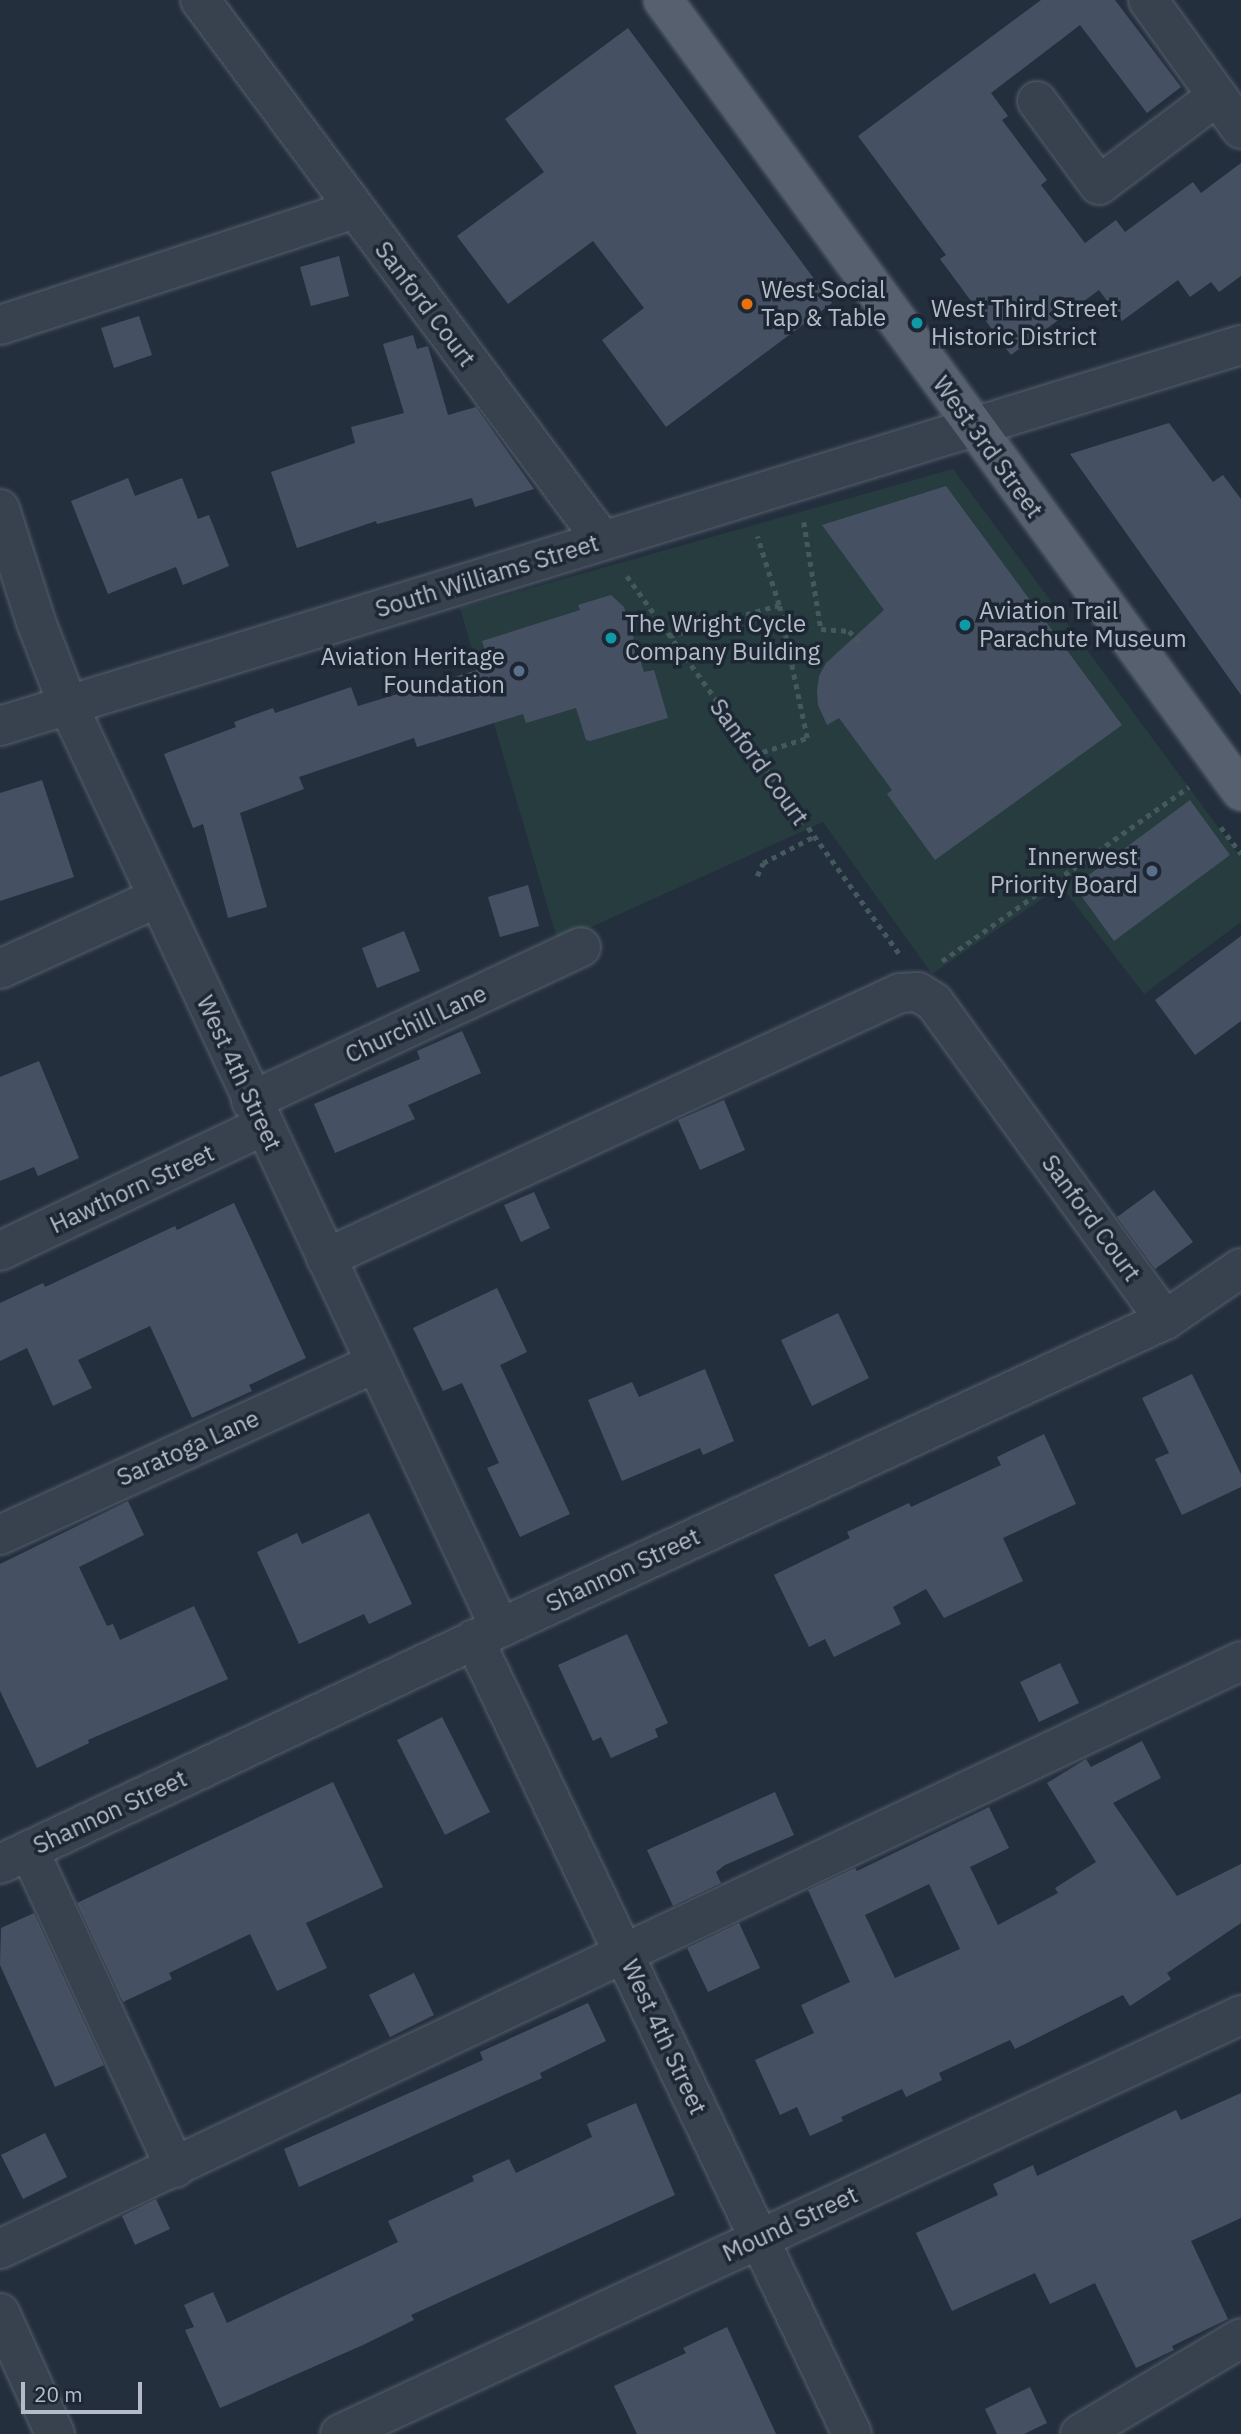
<!DOCTYPE html>
<style>
body{margin:0}
#map{position:relative;width:1241px;height:2434px;overflow:hidden;background:#242f3e;font-family:"IBM Plex Sans",sans-serif}
div>[style]{position:absolute}
.green>*{inset:0;background:#263c3f}
.building>*{inset:0;background:#455162}
.path>*{height:4.5px;margin-top:-2.25px;transform-origin:0;background:repeating-linear-gradient(90deg,#44595c 0 5px,transparent 0 10px)}
.roads{filter:drop-shadow(0 0 2px #565f6c) drop-shadow(0 0 2px #565f6c)}
.minor>*{height:38px;margin:-19px;padding:0 19px;transform-origin:19px;border-radius:19px;background:#38414e}
.major>*{height:38px;margin:-19px;padding:0 19px;transform-origin:19px;border-radius:19px;background:#56606e}
.dots>*{width:19px;height:19px;translate:-50% -50%;box-sizing:border-box;border:4px solid #1d2633;border-radius:50%}
span{translate:-50% -50%;white-space:nowrap;text-align:center;line-height:1.15;-webkit-text-stroke:7px #1d2633;paint-order:stroke}
.poi-label{font-size:24px;color:#b4bcc9}
.left{translate:0 -50%;text-align:left}
.right{translate:-100% -50%;text-align:right}
.street-label{font-size:24px;color:#b4bcc9}
.scale{position:absolute;left:21px;top:2382px;width:121px;height:32px;box-sizing:border-box;border:4px solid #b4bcc9;border-top:0;padding-left:9px;font-size:21px;line-height:24px;white-space:nowrap;color:#b4bcc9;-webkit-text-stroke:5px #1d2633;paint-order:stroke}
</style>
<div id="map">
<div class="green">
<div style="clip-path:polygon(953px 469px,1241px 858px,1241px 922px,1144px 994px,1061px 886px,932px 974px,823px 822px,558px 942px,460px 608px)"></div>
</div>
<div class="building">
<div style="clip-path:polygon(1041px 0,1115px 0,1181px 87px,1147px 113px,1080px 25px,991px 93px,1008px 116px,1002px 120px,1047px 180px,1041px 185px,1085px 243px,1116px 220px,1125px 232px,1193px 182px,1201px 193px,1241px 163px,1241px 276px,1219px 292px,1211px 282px,1190px 297px,1178px 280px,1122px 321px,1099px 290px,1011px 355px,940px 259px,946px 255px,858px 136px)"></div>
<div style="clip-path:polygon(628px 28px,832px 303px,666px 427px,602px 340px,644px 308px,593px 241px,508px 304px,457px 236px,544px 172px,505px 119px)"></div>
<div style="clip-path:polygon(339px 256px,349px 296px,311px 306px,300px 267px)"></div>
<div style="clip-path:polygon(139px 316px,152px 355px,114px 368px,101px 328px)"></div>
<div style="clip-path:polygon(413px 335px,417px 349px,428px 346px,448px 415px,476px 407px,534px 489px,475px 507px,472px 498px,377px 524px,376px 521px,297px 548px,271px 472px,355px 443px,351px 427px,404px 413px,383px 344px)"></div>
<div style="clip-path:polygon(1169px 423px,1213px 482px,1223px 475px,1241px 499px,1241px 695px,1070px 454px)"></div>
<div style="clip-path:polygon(128px 478px,135px 496px,182px 478px,198px 519px,209px 515px,229px 566px,183px 585px,176px 567px,108px 594px,71px 501px)"></div>
<div style="clip-path:polygon(946px 486px,1122px 725px,935px 860px,887px 794px,892px 790px,839px 718px,827px 725px,818px 705px,817px 691px,819px 676px,826px 663px,884px 610px,822px 525px)"></div>
<div style="clip-path:polygon(611px 595px,624px 607px,644px 672px,654px 670px,668px 718px,590px 741px,586px 740px,576px 708px,526px 723px,523px 714px,417px 747px,414px 738px,299px 777px,304px 789px,240px 813px,267px 907px,228px 918px,203px 824px,193px 828px,164px 754px,236px 727px,234px 722px,273px 708px,275px 713px,351px 687px,358px 706px,490px 666px,482px 641px,580px 610px,578px 605px)"></div>
<div style="clip-path:polygon(42px 780px,74px 877px,0 901px,0 793px)"></div>
<div style="clip-path:polygon(1190px 800px,1230px 855px,1114px 941px,1074px 886px)"></div>
<div style="clip-path:polygon(528px 885px,539px 926px,500px 937px,488px 897px)"></div>
<div style="clip-path:polygon(404px 931px,420px 971px,377px 988px,362px 948px)"></div>
<div style="clip-path:polygon(1241px 936px,1241px 1021px,1195px 1055px,1155px 1000px)"></div>
<div style="clip-path:polygon(462px 1031px,481px 1073px,408px 1105px,415px 1119px,335px 1153px,314px 1104px,420px 1059px,417px 1051px)"></div>
<div style="clip-path:polygon(39px 1061px,79px 1158px,38px 1176px,34px 1167px,0 1181px,0 1077px)"></div>
<div style="clip-path:polygon(724px 1100px,745px 1150px,700px 1170px,678px 1120px)"></div>
<div style="clip-path:polygon(1154px 1190px,1193px 1242px,1155px 1269px,1117px 1217px)"></div>
<div style="clip-path:polygon(534px 1192px,550px 1228px,521px 1242px,504px 1205px)"></div>
<div style="clip-path:polygon(234px 1203px,306px 1358px,249px 1385px,252px 1391px,192px 1418px,150px 1326px,78px 1360px,92px 1388px,53px 1406px,27px 1348px,0 1361px,0 1303px,43px 1283px,45px 1287px,175px 1226px,177px 1230px)"></div>
<div style="clip-path:polygon(497px 1288px,527px 1352px,500px 1365px,570px 1514px,520px 1537px,487px 1468px,499px 1463px,462px 1383px,443px 1391px,413px 1328px)"></div>
<div style="clip-path:polygon(838px 1313px,869px 1378px,812px 1406px,781px 1340px)"></div>
<div style="clip-path:polygon(705px 1369px,734px 1441px,703px 1455px,700px 1448px,622px 1481px,588px 1400px,632px 1382px,639px 1397px)"></div>
<div style="clip-path:polygon(1192px 1374px,1241px 1474px,1241px 1487px,1182px 1515px,1155px 1459px,1169px 1453px,1142px 1398px)"></div>
<div style="clip-path:polygon(1044px 1434px,1076px 1504px,1003px 1538px,1023px 1581px,944px 1618px,926px 1589px,893px 1607px,901px 1624px,834px 1657px,825px 1639px,809px 1647px,774px 1575px,850px 1538px,847px 1532px,909px 1503px,911px 1507px,1001px 1465px,997px 1457px)"></div>
<div style="clip-path:polygon(128px 1501px,144px 1535px,79px 1567px,107px 1626px,113px 1624px,120px 1640px,194px 1606px,228px 1679px,88px 1740px,89px 1743px,37px 1768px,0 1691px,0 1564px)"></div>
<div style="clip-path:polygon(369px 1513px,412px 1604px,369px 1624px,364px 1614px,299px 1644px,257px 1552px,297px 1533px,302px 1544px)"></div>
<div style="clip-path:polygon(627px 1634px,668px 1723px,655px 1729px,658px 1737px,611px 1758px,601px 1737px,593px 1741px,558px 1665px)"></div>
<div style="clip-path:polygon(1060px 1663px,1079px 1703px,1039px 1722px,1020px 1682px)"></div>
<div style="clip-path:polygon(442px 1717px,490px 1812px,445px 1835px,397px 1740px)"></div>
<div style="clip-path:polygon(evenodd,1142px 1741px,1161px 1778px,1113px 1803px,1177px 1896px,1241px 1864px,1241px 1923px,1167px 1973px,1171px 1979px,1130px 2006px,1123px 1995px,1015px 2049px,1010px 2040px,939px 2073px,942px 2080px,906px 2097px,902px 2089px,841px 2117px,843px 2121px,810px 2136px,797px 2107px,780px 2115px,755px 2060px,814px 2033px,801px 2005px,850px 1982px,808px 1890px,855px 1868px,857px 1871px,989px 1807px,1009px 1848px,970px 1867px,998px 1925px,1058px 1893px,1055px 1888px,1096px 1862px,1047px 1783px,1086px 1759px,1091px 1767px,1142px 1741px,929px 1884px,960px 1949px,895px 1978px,865px 1915px,929px 1884px)"></div>
<div style="clip-path:polygon(333px 1782px,383px 1887px,306px 1923px,327px 1968px,277px 1991px,250px 1934px,169px 1973px,172px 1979px,123px 2002px,77px 1903px)"></div>
<div style="clip-path:polygon(775px 1792px,794px 1835px,725px 1865px,716px 1872px,721px 1883px,673px 1906px,647px 1850px)"></div>
<div style="clip-path:polygon(34px 1913px,104px 2065px,55px 2087px,0 1965px,1px 1928px)"></div>
<div style="clip-path:polygon(739px 1923px,760px 1968px,708px 1992px,687px 1948px)"></div>
<div style="clip-path:polygon(414px 1973px,434px 2015px,390px 2037px,369px 1995px)"></div>
<div style="clip-path:polygon(588px 2003px,606px 2041px,540px 2073px,542px 2078px,299px 2187px,284px 2149px,483px 2060px,480px 2052px)"></div>
<div style="clip-path:polygon(1241px 2093px,1241px 2218px,1191px 2241px,1228px 2319px,1172px 2346px,1174px 2350px,1136px 2368px,1095px 2283px,1050px 2304px,1035px 2273px,952px 2311px,916px 2233px,998px 2195px,993px 2184px,1033px 2165px,1037px 2176px,1176px 2110px,1181px 2120px)"></div>
<div style="clip-path:polygon(636px 2103px,675px 2195px,411px 2315px,414px 2320px,363px 2345px,220px 2408px,185px 2330px,194px 2327px,184px 2305px,213px 2292px,227px 2323px,398px 2242px,388px 2221px,474px 2181px,472px 2176px,509px 2159px,516px 2173px,592px 2137px,587px 2124px)"></div>
<div style="clip-path:polygon(45px 2133px,67px 2177px,23px 2199px,1px 2155px)"></div>
<div style="clip-path:polygon(156px 2199px,170px 2229px,135px 2245px,122px 2216px)"></div>
<div style="clip-path:polygon(727px 2327px,776px 2434px,637px 2434px,614px 2386px,686px 2353px,683px 2348px)"></div>
<div style="clip-path:polygon(1030px 2387px,1047px 2423px,1024px 2434px,997px 2434px,985px 2409px)"></div>
</div>
<div class="path">
<div style="left:804px;top:522px;width:108px;rotate:81deg"></div>
<div style="left:821px;top:629px;width:28px;rotate:4deg"></div>
<div style="left:849px;top:631px;width:20px;rotate:45deg"></div>
<div style="left:627px;top:576px;width:467px;rotate:54.2deg"></div>
<div style="left:669px;top:636px;width:114px;rotate:-15.7deg"></div>
<div style="left:753px;top:755px;width:57px;rotate:-17.5deg"></div>
<div style="left:807px;top:738px;width:136px;rotate:-101.9deg"></div>
<div style="left:779px;top:605px;width:72px;rotate:-107.7deg"></div>
<div style="left:1221px;top:827px;width:34px;rotate:53deg"></div>
<div style="left:757px;top:876px;width:14px;rotate:-65deg"></div>
<div style="left:763px;top:863px;width:56px;rotate:-27.5deg"></div>
<div style="left:942px;top:961px;width:302px;rotate:-35.2deg"></div>
</div>
<div class="roads">
<div class="minor">
<div style="left:200px;top:0;width:673px;rotate:53.33deg"></div>
<div style="left:1148px;top:0;width:159px;rotate:54.2deg"></div>
<div style="left:1037px;top:101px;width:104px;rotate:53.6deg"></div>
<div style="left:1099px;top:185px;width:148px;rotate:-37deg"></div>
<div style="left:0;top:325px;width:373px;rotate:-18.1deg"></div>
<div style="left:0;top:509px;width:119px;rotate:72.3deg"></div>
<div style="left:36px;top:622px;width:89px;rotate:68.9deg"></div>
<div style="left:68px;top:705px;width:1019px;rotate:64.92deg"></div>
<div style="left:0;top:726px;width:1298px;rotate:-17.07deg"></div>
<div style="left:0;top:969px;width:172px;rotate:-24.3deg"></div>
<div style="left:251px;top:1101px;width:364px;rotate:-25deg"></div>
<div style="left:0;top:1251px;width:291px;rotate:-25.4deg"></div>
<div style="left:326px;top:1258px;width:632px;rotate:-24.78deg"></div>
<div style="left:900px;top:993px;width:18px;rotate:-3deg"></div>
<div style="left:918px;top:992px;width:19px;rotate:32deg"></div>
<div style="left:934px;top:1002px;width:393px;rotate:54deg"></div>
<div style="left:0;top:1535px;width:413px;rotate:-24.6deg"></div>
<div style="left:474px;top:1639px;width:880px;rotate:64.57deg"></div>
<div style="left:29px;top:1850px;width:350px;rotate:65.3deg"></div>
<div style="left:0;top:1864px;width:553px;rotate:-25.27deg"></div>
<div style="left:500px;top:1628px;width:733px;rotate:-24.85deg"></div>
<div style="left:1165px;top:1320px;width:92px;rotate:-34.4deg"></div>
<div style="left:0;top:2249px;width:1373px;rotate:-25.35deg"></div>
<div style="left:0;top:2313px;width:133px;rotate:65.6deg"></div>
<div style="left:340px;top:2434px;width:994px;rotate:-24.94deg"></div>
<div style="left:1080px;top:2434px;width:187px;rotate:-30.8deg"></div>
</div>
<div class="major">
<div style="left:663px;top:0;width:980px;rotate:53.84deg"></div>
</div>
</div>
<div class="dots">
<div style="left:747px;top:304px;background:#e8710a"></div>
<div style="left:917px;top:323px;background:#0f9aa8"></div>
<div style="left:965px;top:625px;background:#0f9aa8"></div>
<div style="left:611px;top:638px;background:#0f9aa8"></div>
<div style="left:519px;top:671px;background:#5c6f8a"></div>
<div style="left:1152px;top:871px;background:#5c6f8a"></div>
</div>
<div class="poi-label">
<span class="left" style="left:761px;top:304px">West Social<br>Tap &amp; Table</span>
<span class="left" style="left:931px;top:323px">West Third Street<br>Historic District</span>
<span class="left" style="left:979px;top:625px">Aviation Trail<br>Parachute Museum</span>
<span class="left" style="left:625px;top:638px">The Wright Cycle<br>Company Building</span>
<span class="right" style="left:505px;top:671px">Aviation Heritage<br>Foundation</span>
<span class="right" style="left:1138px;top:871px">Innerwest<br>Priority Board</span>
</div>
<div class="street-label">
<span style="left:425px;top:304px;rotate:53deg">Sanford Court</span>
<span style="left:988px;top:447px;rotate:54deg">West 3rd Street</span>
<span style="left:487px;top:576px;rotate:-17deg">South Williams Street</span>
<span style="left:759px;top:762px;rotate:54deg">Sanford Court</span>
<span style="left:416px;top:1024px;rotate:-25deg">Churchill Lane</span>
<span style="left:239px;top:1073px;rotate:65deg">West 4th Street</span>
<span style="left:132px;top:1189px;rotate:-25deg">Hawthorn Street</span>
<span style="left:1091px;top:1218px;rotate:54deg">Sanford Court</span>
<span style="left:188px;top:1448px;rotate:-24deg">Saratoga Lane</span>
<span style="left:623px;top:1570px;rotate:-25deg">Shannon Street</span>
<span style="left:110px;top:1812px;rotate:-25deg">Shannon Street</span>
<span style="left:664px;top:2037px;rotate:65deg">West 4th Street</span>
<span style="left:790px;top:2224px;rotate:-25deg">Mound Street</span>
</div>
<div class="scale">20 m</div>
</div>
